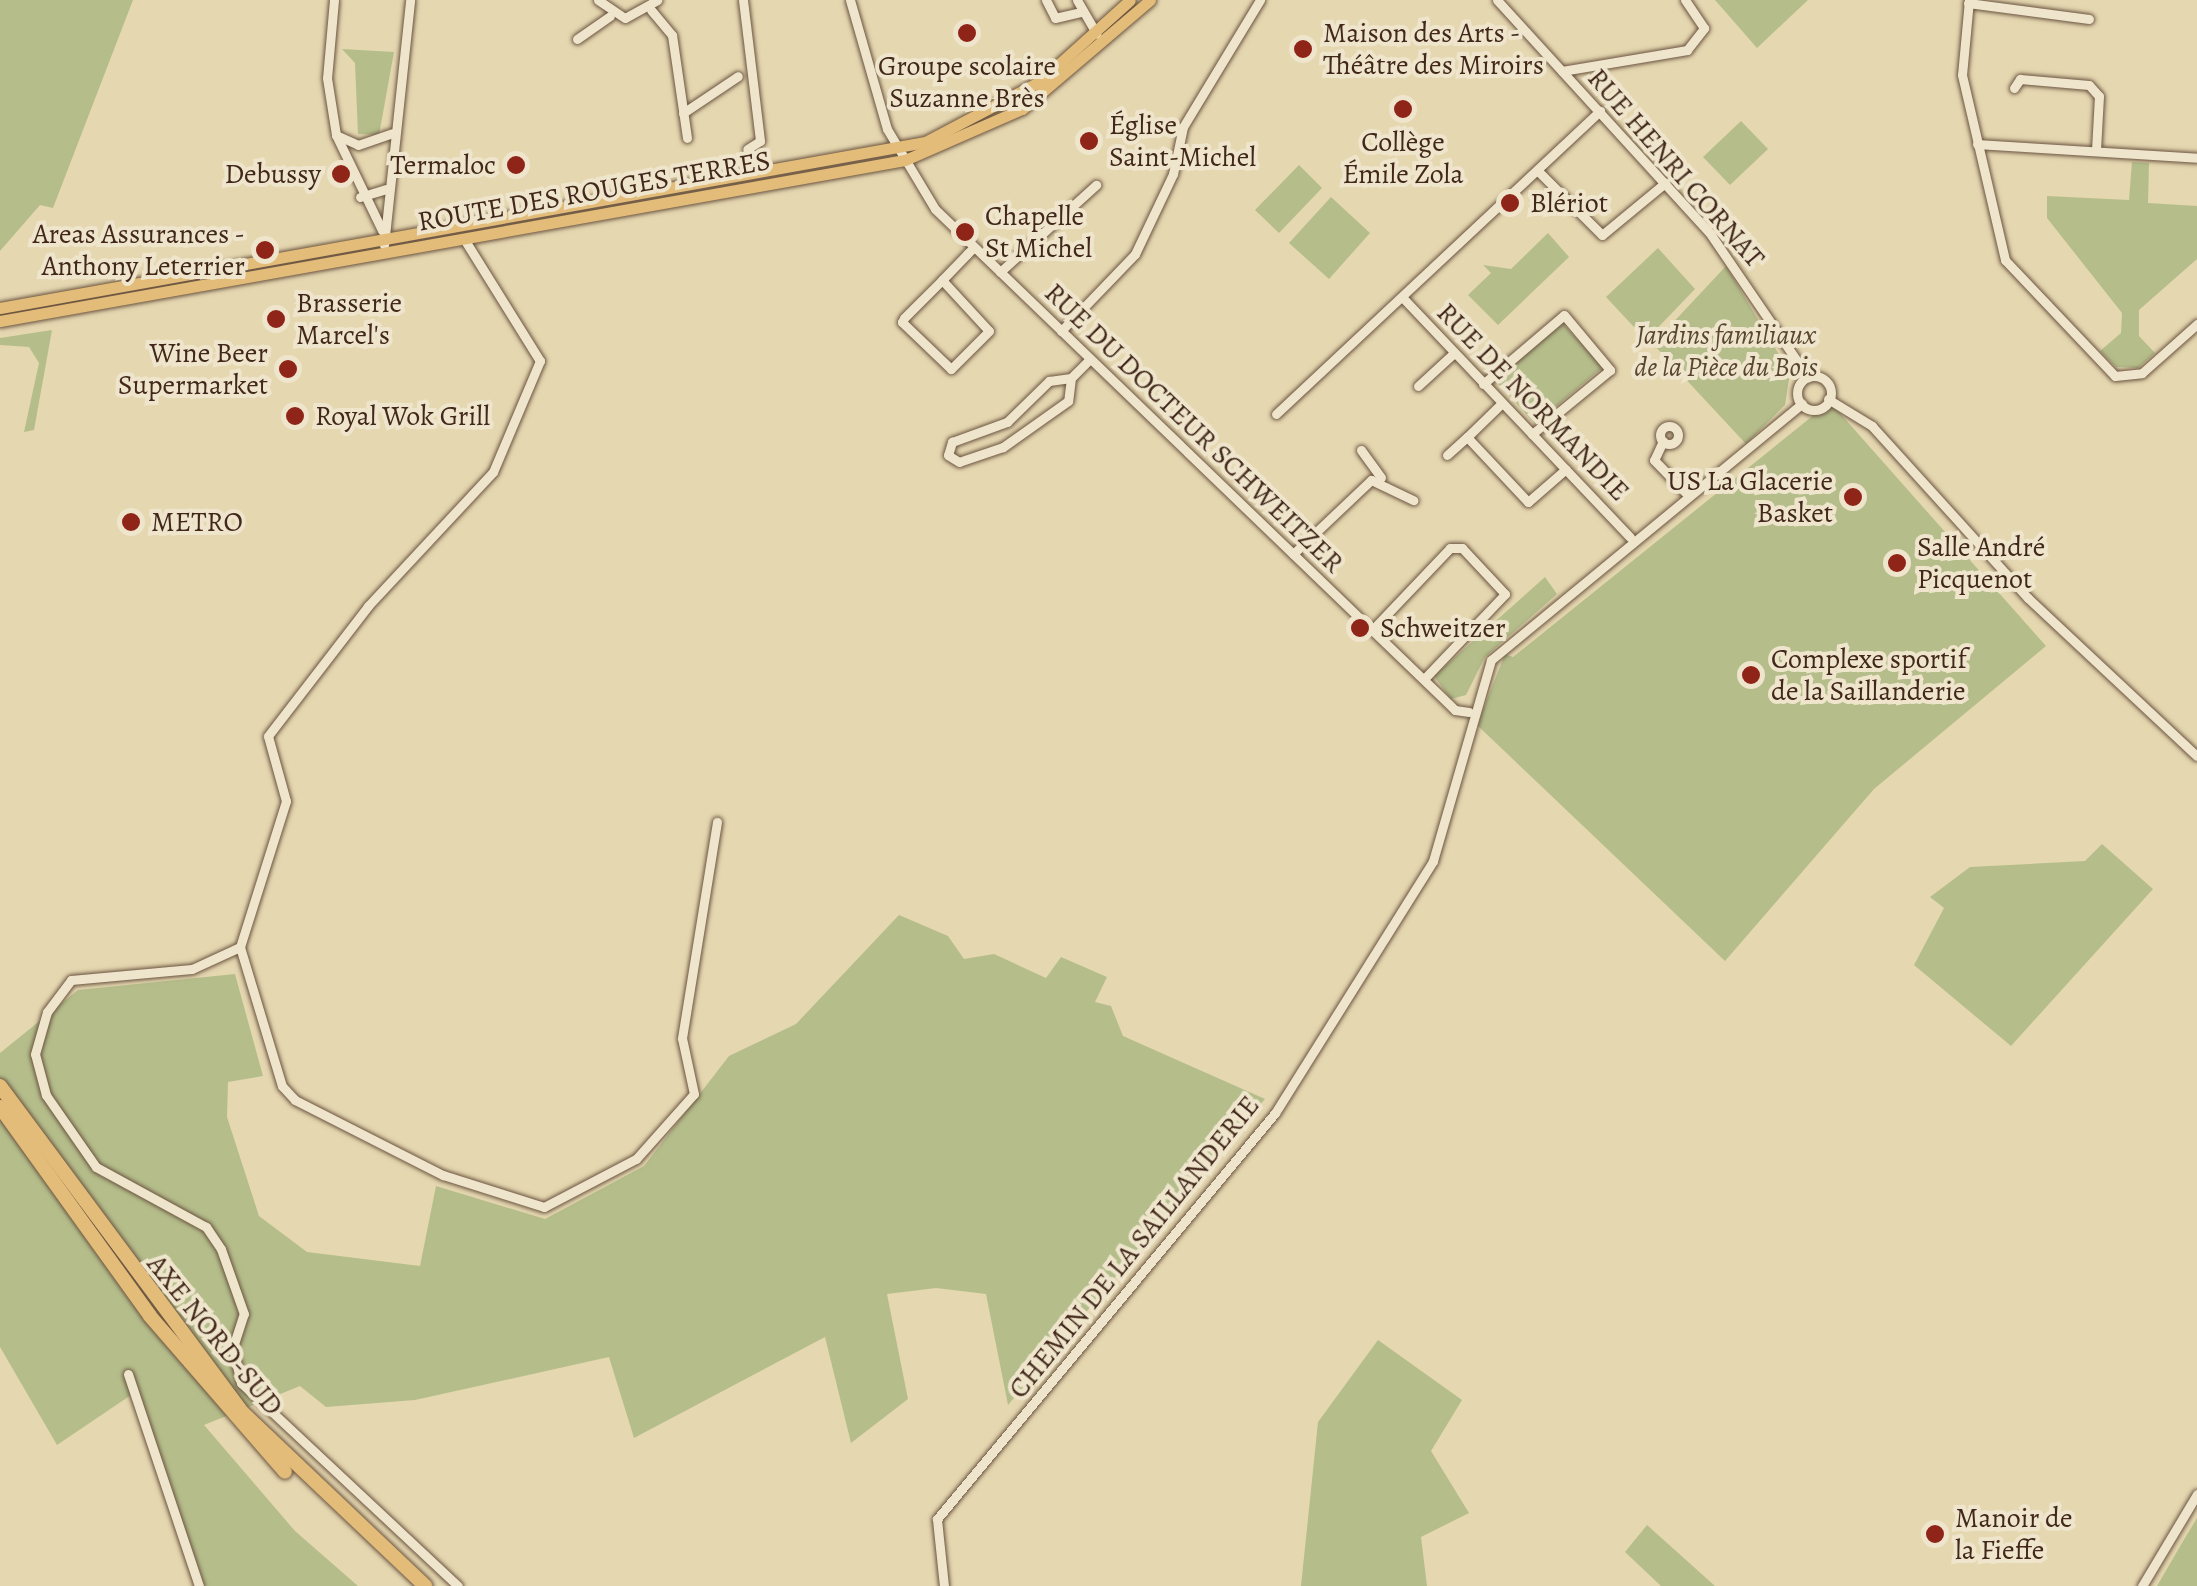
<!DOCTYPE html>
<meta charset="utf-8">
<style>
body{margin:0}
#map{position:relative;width:2197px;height:1586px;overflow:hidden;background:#e5d7b0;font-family:Alegreya,serif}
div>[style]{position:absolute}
.green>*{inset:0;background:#b5be8b}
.roads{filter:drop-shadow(0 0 2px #6b5440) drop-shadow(0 0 2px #6b5440)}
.minor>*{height:9px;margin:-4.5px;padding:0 4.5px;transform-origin:4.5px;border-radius:4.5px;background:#eee5cc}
.minor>.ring{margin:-4.5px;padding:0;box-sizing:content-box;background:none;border:9px solid #eee5cc;border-radius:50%}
.major>*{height:11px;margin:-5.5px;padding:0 5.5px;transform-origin:5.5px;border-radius:5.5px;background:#e2bc78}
.highway>*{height:14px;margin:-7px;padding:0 7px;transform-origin:7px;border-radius:7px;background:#e2bc78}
.dots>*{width:28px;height:28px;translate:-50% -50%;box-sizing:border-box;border:5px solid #eee5cc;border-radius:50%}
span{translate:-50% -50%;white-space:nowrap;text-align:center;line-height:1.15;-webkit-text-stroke:8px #eee5cc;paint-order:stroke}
.poi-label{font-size:28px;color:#42281a}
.left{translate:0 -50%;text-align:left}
.right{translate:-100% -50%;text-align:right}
.street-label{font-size:28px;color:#42281a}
.park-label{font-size:28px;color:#594631;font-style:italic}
</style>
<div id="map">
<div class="green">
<div style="clip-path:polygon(0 0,133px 0,53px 208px,40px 205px,0 251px)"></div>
<div style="clip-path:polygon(1715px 0,1808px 0,1757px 48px)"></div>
<div style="clip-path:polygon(342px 49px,394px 52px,379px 135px,358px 134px,355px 63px)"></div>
<div style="clip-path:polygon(1741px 121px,1768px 149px,1730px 185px,1703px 157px)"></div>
<div style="clip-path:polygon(2132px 162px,2149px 163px,2148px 203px,2197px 206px,2197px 259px,2139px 310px,2139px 336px,2155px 353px,2138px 368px,2116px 367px,2100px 351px,2121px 333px,2122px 313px,2047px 218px,2047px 196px,2129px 200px)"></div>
<div style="clip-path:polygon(1299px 165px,1322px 188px,1279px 233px,1255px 210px)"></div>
<div style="clip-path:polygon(1331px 197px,1370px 233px,1329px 279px,1289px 243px)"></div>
<div style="clip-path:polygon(1548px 233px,1569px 257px,1498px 325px,1468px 295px,1491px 273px,1483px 265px,1511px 269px)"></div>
<div style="clip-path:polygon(1658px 248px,1695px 289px,1646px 340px,1606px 297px)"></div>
<div style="clip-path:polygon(1726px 266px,1790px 373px,1785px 405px,1746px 444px,1653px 344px)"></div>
<div style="clip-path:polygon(1561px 322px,1603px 367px,1535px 424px,1495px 380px)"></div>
<div style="clip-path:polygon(52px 330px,34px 430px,24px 432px,39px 363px,29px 347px,0 345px,0 338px)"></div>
<div style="clip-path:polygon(1830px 402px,2046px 646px,1874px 789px,1725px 961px,1477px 725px,1505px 654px,1513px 657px)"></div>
<div style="clip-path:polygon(1545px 577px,1557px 594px,1485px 657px,1466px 695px,1451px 699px,1434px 676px)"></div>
<div style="clip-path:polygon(2102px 844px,2153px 889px,2011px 1046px,1914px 965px,1944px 908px,1930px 897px,1970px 867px,2085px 861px)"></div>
<div style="clip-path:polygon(899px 915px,948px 936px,964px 959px,994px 954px,1046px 978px,1061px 957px,1107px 977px,1095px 1002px,1111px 1006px,1123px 1036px,1265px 1099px,1008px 1405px,986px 1294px,936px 1288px,887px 1294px,908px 1399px,851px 1443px,825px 1337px,634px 1438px,609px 1357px,415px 1400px,326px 1407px,300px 1386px,204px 1425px,295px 1531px,358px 1586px,205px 1586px,137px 1391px,57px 1445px,0 1347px,0 1053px,78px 990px,235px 974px,263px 1076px,228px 1082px,227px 1117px,259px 1216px,307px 1252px,420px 1266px,436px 1186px,545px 1219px,644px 1166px,729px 1056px,796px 1024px)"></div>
<div style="clip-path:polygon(1378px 1340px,1462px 1400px,1431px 1451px,1469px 1513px,1421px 1537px,1427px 1586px,1301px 1586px,1318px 1422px)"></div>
<div style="clip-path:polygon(2197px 1518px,2197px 1586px,2157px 1586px,2182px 1543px)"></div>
<div style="clip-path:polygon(1647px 1525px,1715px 1586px,1661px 1586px,1625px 1552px)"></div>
</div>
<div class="roads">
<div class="minor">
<div style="left:334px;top:0;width:78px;rotate:95.1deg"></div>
<div style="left:327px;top:78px;width:58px;rotate:81deg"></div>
<div style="left:336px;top:135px;width:106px;rotate:64.2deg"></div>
<div style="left:598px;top:0;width:32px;rotate:34deg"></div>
<div style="left:625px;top:18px;width:37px;rotate:-29deg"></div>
<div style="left:743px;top:0;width:142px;rotate:83.1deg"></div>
<div style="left:760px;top:141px;width:15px;rotate:148deg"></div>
<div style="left:850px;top:0;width:134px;rotate:74deg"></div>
<div style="left:887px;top:129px;width:93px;rotate:59deg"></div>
<div style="left:935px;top:209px;width:722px;rotate:43.93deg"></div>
<div style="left:1455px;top:710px;width:14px;rotate:8deg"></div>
<div style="left:1046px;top:0;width:20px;rotate:63deg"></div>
<div style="left:1055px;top:18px;width:26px;rotate:-13deg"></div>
<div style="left:1077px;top:0;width:39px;rotate:60deg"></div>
<div style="left:1497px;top:0;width:314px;rotate:47.6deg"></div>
<div style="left:1709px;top:232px;width:176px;rotate:55.7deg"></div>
<div style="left:1969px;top:0;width:75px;rotate:95.3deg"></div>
<div style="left:1962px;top:75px;width:190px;rotate:76.9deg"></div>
<div style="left:2005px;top:260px;width:160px;rotate:46.5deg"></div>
<div style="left:2115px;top:376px;width:27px;rotate:-6deg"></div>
<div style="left:2142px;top:373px;width:74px;rotate:-41.7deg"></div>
<div style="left:1968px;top:3px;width:122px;rotate:7.5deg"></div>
<div style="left:651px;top:10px;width:33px;rotate:50deg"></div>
<div style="left:672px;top:35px;width:104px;rotate:81.7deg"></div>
<div style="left:577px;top:39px;width:40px;rotate:-34.9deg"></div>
<div style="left:1562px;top:71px;width:127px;rotate:-9.5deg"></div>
<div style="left:1687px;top:50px;width:28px;rotate:-52deg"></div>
<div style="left:1704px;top:28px;width:34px;rotate:-124deg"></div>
<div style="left:2014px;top:88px;width:11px;rotate:-56deg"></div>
<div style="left:2020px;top:79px;width:69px;rotate:5deg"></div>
<div style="left:2089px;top:85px;width:15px;rotate:48deg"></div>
<div style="left:2099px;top:96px;width:54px;rotate:93.2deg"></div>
<div style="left:683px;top:113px;width:66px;rotate:-33.9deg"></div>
<div style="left:336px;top:135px;width:24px;rotate:24deg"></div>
<div style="left:358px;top:145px;width:36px;rotate:-19deg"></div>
<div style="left:1977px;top:144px;width:220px;rotate:3.6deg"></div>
<div style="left:1537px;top:170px;width:92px;rotate:45deg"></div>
<div style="left:1602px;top:235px;width:82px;rotate:-39.5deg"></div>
<div style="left:360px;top:197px;width:27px;rotate:-17deg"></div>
<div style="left:384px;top:245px;width:246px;rotate:-83.9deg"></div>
<div style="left:1000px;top:272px;width:130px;rotate:-42.2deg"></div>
<div style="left:942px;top:280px;width:69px;rotate:47.3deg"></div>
<div style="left:989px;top:331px;width:54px;rotate:135deg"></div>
<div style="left:951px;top:369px;width:68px;rotate:-136.2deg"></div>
<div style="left:902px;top:322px;width:4px;rotate:-63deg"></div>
<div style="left:904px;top:318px;width:54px;rotate:-45deg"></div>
<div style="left:942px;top:280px;width:36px;rotate:-46deg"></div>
<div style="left:967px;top:254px;width:8px;rotate:-45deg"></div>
<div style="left:1403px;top:298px;width:330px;rotate:46.5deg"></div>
<div style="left:1061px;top:331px;width:107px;rotate:-46.1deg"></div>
<div style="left:1135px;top:254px;width:89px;rotate:-64.6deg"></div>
<div style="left:1173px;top:174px;width:48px;rotate:-78deg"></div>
<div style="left:1183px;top:127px;width:149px;rotate:-58.8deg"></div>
<div class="ring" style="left:1797px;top:376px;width:25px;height:25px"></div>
<div style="left:1071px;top:378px;width:23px;rotate:97deg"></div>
<div style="left:1068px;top:401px;width:80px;rotate:144.7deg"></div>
<div style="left:1003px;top:447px;width:46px;rotate:161.2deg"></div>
<div style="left:959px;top:462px;width:13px;rotate:-148deg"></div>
<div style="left:948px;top:455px;width:14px;rotate:-73deg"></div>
<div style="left:952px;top:442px;width:59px;rotate:-20deg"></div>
<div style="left:1007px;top:422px;width:59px;rotate:-44.3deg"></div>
<div style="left:1049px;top:381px;width:22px;rotate:-8deg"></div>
<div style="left:1071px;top:378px;width:27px;rotate:-45deg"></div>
<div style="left:1483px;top:384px;width:106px;rotate:-40.4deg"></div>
<div style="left:1564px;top:315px;width:72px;rotate:50.1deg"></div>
<div style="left:1610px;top:370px;width:101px;rotate:140.6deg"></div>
<div style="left:1418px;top:386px;width:49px;rotate:-42.5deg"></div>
<div style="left:1828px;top:399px;width:52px;rotate:31.5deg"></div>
<div style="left:1872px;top:426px;width:232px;rotate:47.8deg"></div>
<div style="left:2028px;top:598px;width:231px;rotate:43.1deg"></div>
<div style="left:1502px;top:403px;width:49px;rotate:135.8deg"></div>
<div style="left:1467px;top:437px;width:89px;rotate:46.8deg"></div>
<div style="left:1528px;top:502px;width:50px;rotate:-41deg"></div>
<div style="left:1276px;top:414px;width:444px;rotate:-43.1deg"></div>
<div class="ring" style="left:1660px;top:426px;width:9px;height:9px"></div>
<div style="left:1663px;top:441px;width:21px;rotate:115deg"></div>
<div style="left:1654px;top:460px;width:47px;rotate:45.9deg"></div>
<div style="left:1361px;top:450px;width:34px;rotate:54deg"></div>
<div style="left:1447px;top:455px;width:27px;rotate:-42deg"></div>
<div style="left:1293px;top:554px;width:108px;rotate:-43.5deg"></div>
<div style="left:1371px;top:480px;width:47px;rotate:25.5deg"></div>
<div style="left:1372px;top:630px;width:113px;rotate:-46.4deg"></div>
<div style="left:1450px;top:548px;width:12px"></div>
<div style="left:1462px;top:548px;width:63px;rotate:46.9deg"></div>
<div style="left:1505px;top:594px;width:117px;rotate:133.6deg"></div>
<div style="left:240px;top:947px;width:145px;rotate:73.2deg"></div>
<div style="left:282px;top:1086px;width:19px;rotate:47deg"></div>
<div style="left:295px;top:1100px;width:166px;rotate:26.9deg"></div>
<div style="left:443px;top:1175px;width:106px;rotate:17.6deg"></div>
<div style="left:544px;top:1207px;width:104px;rotate:-27.6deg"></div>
<div style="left:636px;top:1159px;width:87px;rotate:-48.3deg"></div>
<div style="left:694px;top:1094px;width:57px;rotate:-102.1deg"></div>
<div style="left:682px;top:1038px;width:219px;rotate:-80.8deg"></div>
<div style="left:128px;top:1374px;width:224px;rotate:71.5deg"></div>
<div style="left:458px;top:1586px;width:297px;rotate:-136.9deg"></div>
<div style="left:241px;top:1383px;width:37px;rotate:-103deg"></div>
<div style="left:233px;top:1347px;width:35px;rotate:-72deg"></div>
<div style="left:244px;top:1314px;width:69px;rotate:-109.5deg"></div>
<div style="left:221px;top:1249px;width:27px;rotate:-124deg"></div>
<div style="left:206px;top:1227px;width:125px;rotate:-151.4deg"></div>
<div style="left:96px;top:1167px;width:88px;rotate:-124.8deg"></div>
<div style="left:46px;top:1095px;width:42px;rotate:-105deg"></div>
<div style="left:35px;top:1054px;width:44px;rotate:-74.1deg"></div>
<div style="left:47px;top:1012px;width:40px;rotate:-53deg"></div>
<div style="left:71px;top:980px;width:121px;rotate:-5.2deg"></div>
<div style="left:192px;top:969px;width:53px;rotate:-24.6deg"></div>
<div style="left:240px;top:947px;width:153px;rotate:-72.5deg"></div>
<div style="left:286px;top:801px;width:67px;rotate:-105.5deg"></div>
<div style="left:268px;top:736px;width:164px;rotate:-52.4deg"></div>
<div style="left:368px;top:606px;width:183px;rotate:-47deg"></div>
<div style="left:493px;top:472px;width:121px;rotate:-67.1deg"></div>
<div style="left:540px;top:361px;width:144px;rotate:-121.9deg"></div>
<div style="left:944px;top:1586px;width:67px;rotate:-96deg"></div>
<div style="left:937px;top:1519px;width:528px;rotate:-50.22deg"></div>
<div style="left:1275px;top:1113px;width:297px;rotate:-57.9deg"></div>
<div style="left:1433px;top:861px;width:209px;rotate:-73.9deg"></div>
<div style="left:1491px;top:660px;width:403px;rotate:-39.5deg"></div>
<div style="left:2142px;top:1586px;width:107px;rotate:-59.1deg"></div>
</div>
<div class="major">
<div style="left:0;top:308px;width:940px;rotate:-10.17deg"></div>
<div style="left:925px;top:142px;width:129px;rotate:-27.8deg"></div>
<div style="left:1039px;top:82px;width:122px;rotate:-42deg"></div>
<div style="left:0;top:321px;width:919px;rotate:-10.09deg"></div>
<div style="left:905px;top:160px;width:128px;rotate:-23.6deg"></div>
<div style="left:1022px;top:109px;width:168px;rotate:-40.4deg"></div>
</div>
<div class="highway">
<div style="left:0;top:1086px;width:409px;rotate:53.4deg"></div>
<div style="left:244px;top:1414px;width:250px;rotate:43.5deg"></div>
<div style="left:0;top:1107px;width:257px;rotate:54.3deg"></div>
<div style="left:150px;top:1316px;width:206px;rotate:49.1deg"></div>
</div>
</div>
<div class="dots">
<div style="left:967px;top:33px;background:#8f2418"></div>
<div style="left:1303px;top:49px;background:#8f2418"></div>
<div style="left:1403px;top:109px;background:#8f2418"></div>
<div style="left:1089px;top:141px;background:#8f2418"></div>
<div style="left:516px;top:165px;background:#8f2418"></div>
<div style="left:341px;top:174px;background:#8f2418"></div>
<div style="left:1510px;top:203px;background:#8f2418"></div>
<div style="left:965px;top:232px;background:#8f2418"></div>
<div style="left:265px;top:250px;background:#8f2418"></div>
<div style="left:276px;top:319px;background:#8f2418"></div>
<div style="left:288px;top:369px;background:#8f2418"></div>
<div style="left:295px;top:416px;background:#8f2418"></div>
<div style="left:1853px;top:497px;background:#8f2418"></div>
<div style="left:131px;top:522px;background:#8f2418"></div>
<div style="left:1897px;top:563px;background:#8f2418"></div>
<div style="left:1360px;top:628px;background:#8f2418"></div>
<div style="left:1751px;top:675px;background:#8f2418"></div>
<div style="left:1935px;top:1534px;background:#8f2418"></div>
</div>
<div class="poi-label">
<span class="left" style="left:1323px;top:49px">Maison des Arts -<br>Théâtre des Miroirs</span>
<span style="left:967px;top:82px">Groupe scolaire<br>Suzanne Brès</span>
<span class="left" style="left:1109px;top:141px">Église<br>Saint-Michel</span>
<span style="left:1403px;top:158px">Collège<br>Émile Zola</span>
<span class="right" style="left:496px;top:165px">Termaloc</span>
<span class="right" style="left:321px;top:174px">Debussy</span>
<span class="left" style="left:1530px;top:203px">Blériot</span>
<span class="left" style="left:985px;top:232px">Chapelle<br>St Michel</span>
<span class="right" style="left:245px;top:250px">Areas Assurances -<br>Anthony Leterrier</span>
<span class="left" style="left:296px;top:319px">Brasserie<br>Marcel's</span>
<span class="right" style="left:268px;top:369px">Wine Beer<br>Supermarket</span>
<span class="left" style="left:315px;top:416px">Royal Wok Grill</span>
<span class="right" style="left:1833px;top:497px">US La Glacerie<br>Basket</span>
<span class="left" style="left:151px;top:522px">METRO</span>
<span class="left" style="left:1917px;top:563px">Salle André<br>Picquenot</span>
<span class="left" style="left:1380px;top:628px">Schweitzer</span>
<span class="left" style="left:1771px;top:675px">Complexe sportif<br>de la Saillanderie</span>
<span class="left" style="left:1955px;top:1534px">Manoir de<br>la Fieffe</span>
</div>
<div class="street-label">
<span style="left:1676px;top:168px;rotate:49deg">RUE HENRI CORNAT</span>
<span style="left:594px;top:191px;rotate:-10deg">ROUTE DES ROUGES TERRES</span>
<span style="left:1533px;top:402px;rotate:46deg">RUE DE NORMANDIE</span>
<span style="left:1194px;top:428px;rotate:44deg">RUE DU DOCTEUR SCHWEITZER</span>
<span style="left:1134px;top:1247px;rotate:-51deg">CHEMIN DE LA SAILLANDERIE</span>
<span style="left:215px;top:1335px;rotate:51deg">AXE NORD-SUD</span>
</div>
<div class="park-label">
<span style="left:1726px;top:351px">Jardins familiaux<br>de la Pièce du Bois</span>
</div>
</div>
